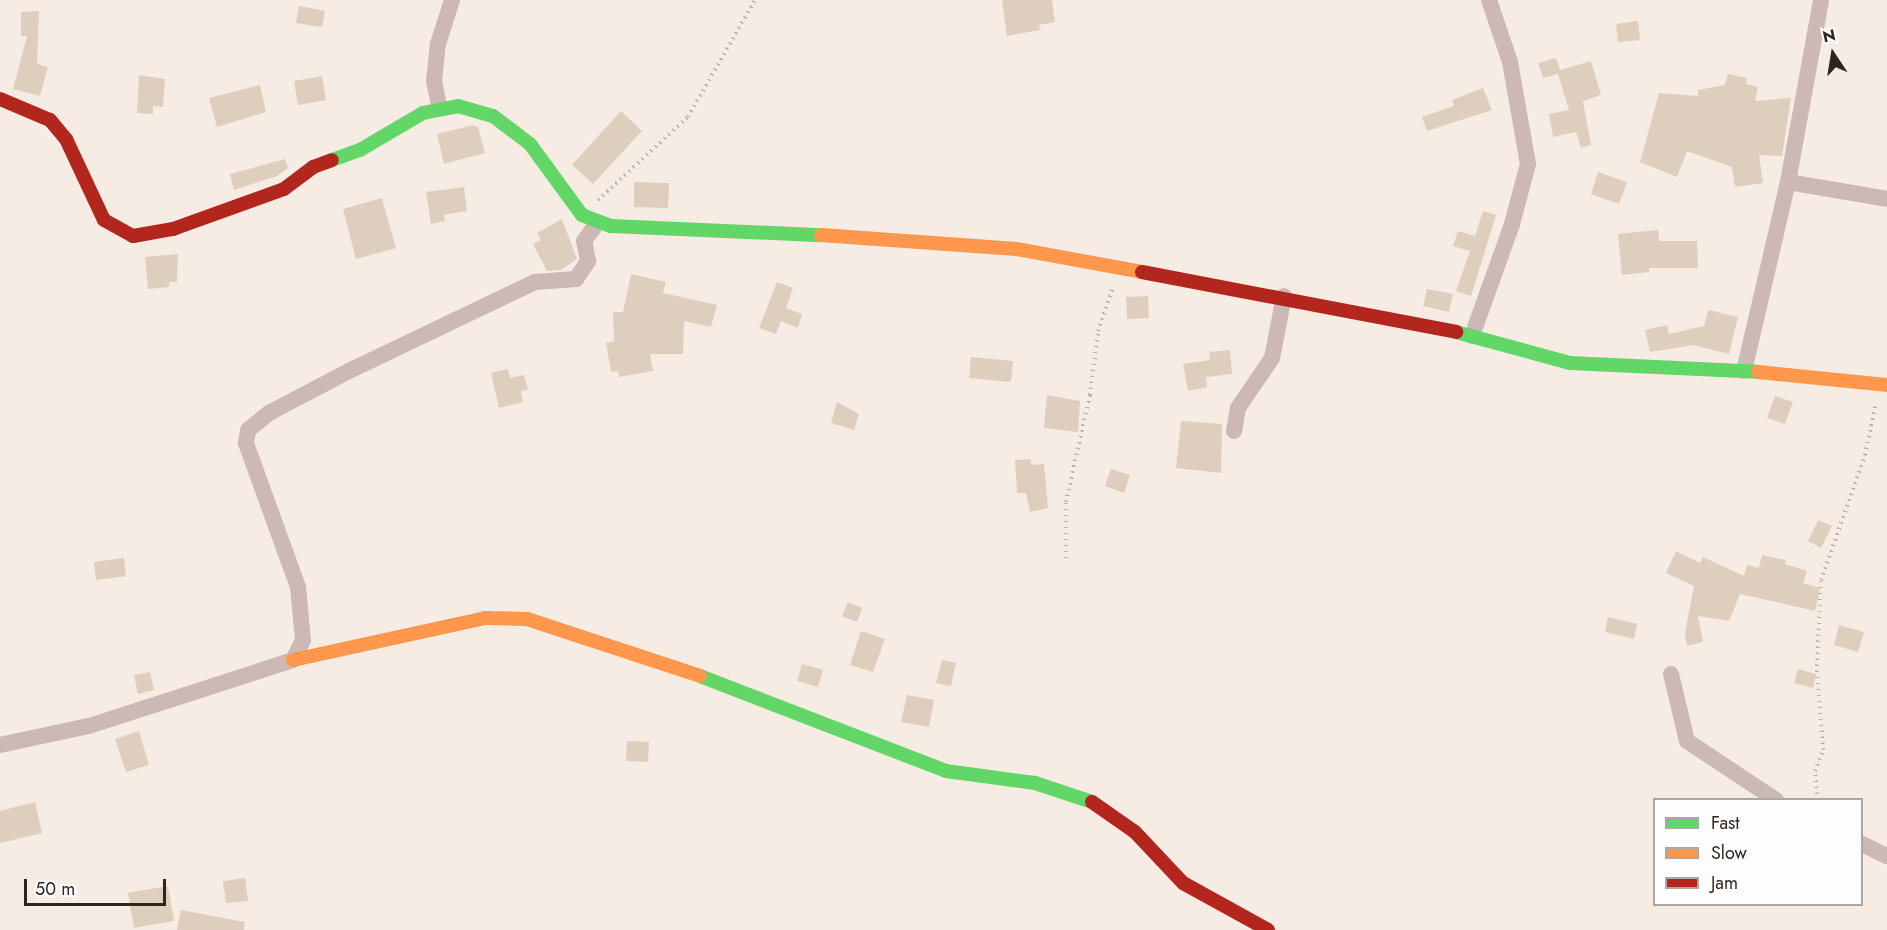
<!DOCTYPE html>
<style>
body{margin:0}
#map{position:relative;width:1887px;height:930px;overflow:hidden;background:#f6ece3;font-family:Jost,sans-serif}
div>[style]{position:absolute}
.building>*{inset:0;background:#decebd}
.path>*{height:4px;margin-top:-2px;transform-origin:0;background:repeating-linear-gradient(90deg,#c0b0ad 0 1.5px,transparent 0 6px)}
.street>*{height:16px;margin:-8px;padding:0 8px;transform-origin:8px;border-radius:8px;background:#ccb8b4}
.fast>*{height:14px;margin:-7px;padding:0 7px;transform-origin:7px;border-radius:7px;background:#63d668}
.slow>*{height:14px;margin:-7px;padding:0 7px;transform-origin:7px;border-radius:7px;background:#ff974d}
.jam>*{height:14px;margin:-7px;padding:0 7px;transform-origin:7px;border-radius:7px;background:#b3261e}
span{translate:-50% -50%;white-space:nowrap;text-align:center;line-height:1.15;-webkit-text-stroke:4.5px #fdfdfd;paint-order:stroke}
.legend{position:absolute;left:1653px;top:798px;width:210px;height:108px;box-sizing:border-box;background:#fdfdfd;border:2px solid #aaa7a4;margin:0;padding:8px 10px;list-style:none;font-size:18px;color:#2e261e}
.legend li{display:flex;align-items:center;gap:12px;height:30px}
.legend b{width:30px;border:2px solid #aaa7a4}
.north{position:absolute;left:1803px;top:24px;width:60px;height:60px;-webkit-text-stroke:4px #fdfdfd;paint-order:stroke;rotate:348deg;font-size:16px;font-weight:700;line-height:24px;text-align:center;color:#2e261e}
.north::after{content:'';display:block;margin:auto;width:21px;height:27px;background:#2e261e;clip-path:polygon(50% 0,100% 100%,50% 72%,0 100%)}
.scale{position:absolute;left:24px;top:879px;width:142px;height:27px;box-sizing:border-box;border:3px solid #2e261e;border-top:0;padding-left:8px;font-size:18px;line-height:21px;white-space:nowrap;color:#2e261e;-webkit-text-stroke:4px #fdfdfd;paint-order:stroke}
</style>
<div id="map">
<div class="building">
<div style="clip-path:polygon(1002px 0,1052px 0,1055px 22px,1039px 25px,1040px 30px,1007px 36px)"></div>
<div style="clip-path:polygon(299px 6px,325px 11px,322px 27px,296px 23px)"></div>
<div style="clip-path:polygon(39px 11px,37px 64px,48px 67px,40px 96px,13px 89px,27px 36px,21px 36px,21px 12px)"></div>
<div style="clip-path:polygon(1638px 21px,1640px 40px,1618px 42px,1616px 24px)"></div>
<div style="clip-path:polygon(1556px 58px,1560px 70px,1591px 61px,1601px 95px,1583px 101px,1591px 145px,1581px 148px,1576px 132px,1553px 137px,1549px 114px,1569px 110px,1558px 74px,1543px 78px,1538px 63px)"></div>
<div style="clip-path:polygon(1728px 74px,1747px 78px,1746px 84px,1758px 87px,1755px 101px,1791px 98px,1782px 156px,1759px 155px,1763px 183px,1735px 187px,1732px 167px,1687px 151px,1677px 177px,1640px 162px,1659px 93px,1698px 96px,1698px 90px,1725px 85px)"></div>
<div style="clip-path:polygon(139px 75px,165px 79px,163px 107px,153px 106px,153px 114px,137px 113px)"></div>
<div style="clip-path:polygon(322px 76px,326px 100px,298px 105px,294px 81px)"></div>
<div style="clip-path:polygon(260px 85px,266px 112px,217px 127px,209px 98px)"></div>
<div style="clip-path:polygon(1483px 88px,1492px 110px,1427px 131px,1422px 117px,1454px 106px,1452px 100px)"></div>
<div style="clip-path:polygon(621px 111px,642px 131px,593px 184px,572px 165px)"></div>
<div style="clip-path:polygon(473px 125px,478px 127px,485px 153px,444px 164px,437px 134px)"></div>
<div style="clip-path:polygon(285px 159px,288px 168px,277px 176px,234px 190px,230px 174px)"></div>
<div style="clip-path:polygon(1598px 172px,1627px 182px,1619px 204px,1591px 194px)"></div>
<div style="clip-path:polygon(634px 182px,669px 183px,668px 208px,634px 207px)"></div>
<div style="clip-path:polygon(464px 187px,467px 211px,444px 215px,445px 221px,431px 224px,426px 192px)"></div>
<div style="clip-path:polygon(382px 198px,396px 248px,356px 259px,343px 209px)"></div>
<div style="clip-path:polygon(1483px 211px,1496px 215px,1471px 296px,1456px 291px,1470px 251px,1453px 246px,1458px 231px,1475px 236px)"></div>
<div style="clip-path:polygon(562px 219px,577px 259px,561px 270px,547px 271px,533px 244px,541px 240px,537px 233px)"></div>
<div style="clip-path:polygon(1658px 230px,1659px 241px,1697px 241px,1698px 268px,1649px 268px,1649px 272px,1622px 275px,1618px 234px)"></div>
<div style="clip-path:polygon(178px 254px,177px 282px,169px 282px,169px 287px,148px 289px,145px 257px)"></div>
<div style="clip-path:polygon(631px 274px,666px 282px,663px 293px,717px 305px,711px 327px,684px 321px,683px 354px,650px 354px,653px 371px,619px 377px,618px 371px,611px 372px,606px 343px,614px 341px,613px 312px,623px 312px)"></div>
<div style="clip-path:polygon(777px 282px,793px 288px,786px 308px,802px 314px,798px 328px,781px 321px,776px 334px,759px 328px)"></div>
<div style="clip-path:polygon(1427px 289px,1453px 294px,1449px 312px,1423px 306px)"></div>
<div style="clip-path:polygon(1148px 296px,1149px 318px,1127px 319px,1126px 297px)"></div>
<div style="clip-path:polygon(1708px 310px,1738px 317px,1729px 354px,1693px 345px,1650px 352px,1645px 330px,1667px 325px,1669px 334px,1704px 326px)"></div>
<div style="clip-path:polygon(1230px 350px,1232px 374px,1206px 377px,1207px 387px,1188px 391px,1183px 364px,1210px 360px,1209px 352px)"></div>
<div style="clip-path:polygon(971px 357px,1013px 361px,1011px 382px,969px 378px)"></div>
<div style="clip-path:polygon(508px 369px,510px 378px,524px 375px,528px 390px,521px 391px,523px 402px,499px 408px,491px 373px)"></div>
<div style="clip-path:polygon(1047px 395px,1080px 401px,1078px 432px,1044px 428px)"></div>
<div style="clip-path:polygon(1775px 396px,1793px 402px,1785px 424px,1767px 418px)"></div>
<div style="clip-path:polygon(837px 402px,859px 414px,854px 430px,831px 423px)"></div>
<div style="clip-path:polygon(1181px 421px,1222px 424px,1221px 473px,1176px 468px)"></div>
<div style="clip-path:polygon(1031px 459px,1031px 465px,1044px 464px,1048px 508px,1030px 512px,1026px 493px,1017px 493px,1015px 460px)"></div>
<div style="clip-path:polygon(1111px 469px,1130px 475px,1124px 493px,1105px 486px)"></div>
<div style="clip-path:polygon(1818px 520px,1832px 526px,1821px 548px,1808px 541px)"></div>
<div style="clip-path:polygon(1676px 551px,1700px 563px,1703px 557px,1744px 576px,1747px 565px,1759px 568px,1762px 555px,1786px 560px,1785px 564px,1807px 571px,1803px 583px,1820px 588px,1815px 611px,1740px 594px,1729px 621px,1698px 616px,1703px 642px,1687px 646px,1685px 633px,1694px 586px,1666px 573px)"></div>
<div style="clip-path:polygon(124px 558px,126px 576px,96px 580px,94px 562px)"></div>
<div style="clip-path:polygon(848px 602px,862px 608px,857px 622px,842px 616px)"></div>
<div style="clip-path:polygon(1608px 617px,1637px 624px,1634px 639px,1605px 632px)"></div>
<div style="clip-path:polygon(1839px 625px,1864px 632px,1858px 652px,1834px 645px)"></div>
<div style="clip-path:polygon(861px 631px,885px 639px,873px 672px,850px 665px)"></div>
<div style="clip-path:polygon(942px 660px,956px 663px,951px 686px,936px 683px)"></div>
<div style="clip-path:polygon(802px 664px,823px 670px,818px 687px,797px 681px)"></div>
<div style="clip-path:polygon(1798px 669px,1816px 674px,1813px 688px,1794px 683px)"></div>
<div style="clip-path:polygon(150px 672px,154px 690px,138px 694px,134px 675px)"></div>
<div style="clip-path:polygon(907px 695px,934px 700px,929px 727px,901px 722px)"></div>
<div style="clip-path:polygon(139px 731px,149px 765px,126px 772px,115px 739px)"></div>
<div style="clip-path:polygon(627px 741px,649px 742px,648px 762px,626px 761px)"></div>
<div style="clip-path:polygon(35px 802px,42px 833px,0 843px,0 811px)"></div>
<div style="clip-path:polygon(245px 878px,248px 901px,226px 903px,223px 881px)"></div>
<div style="clip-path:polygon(168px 886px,174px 921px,134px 928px,128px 893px)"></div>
<div style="clip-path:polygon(181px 910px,245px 922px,244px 930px,177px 930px)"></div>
</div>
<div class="path">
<div style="left:598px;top:200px;width:122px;rotate:-42.7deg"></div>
<div style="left:688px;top:117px;width:135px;rotate:-60.2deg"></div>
<div style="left:1066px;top:558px;width:56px;rotate:-90deg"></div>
<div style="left:1066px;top:502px;width:110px;rotate:-77.4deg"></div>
<div style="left:1090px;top:395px;width:64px;rotate:-82.9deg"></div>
<div style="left:1098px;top:331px;width:46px;rotate:-71.2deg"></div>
<div style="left:1817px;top:800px;width:29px;rotate:-94deg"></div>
<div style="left:1815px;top:771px;width:22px;rotate:-69deg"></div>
<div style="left:1823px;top:750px;width:78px;rotate:-94.4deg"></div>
<div style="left:1817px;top:672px;width:92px;rotate:-87.5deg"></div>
<div style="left:1821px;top:580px;width:133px;rotate:-70.6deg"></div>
<div style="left:1865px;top:455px;width:53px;rotate:-78.1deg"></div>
</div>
<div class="street">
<div style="left:439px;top:106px;width:25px;rotate:-101deg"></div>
<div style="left:434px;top:81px;width:37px;rotate:-84deg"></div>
<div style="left:438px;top:44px;width:46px;rotate:-72.3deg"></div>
<div style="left:1788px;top:182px;width:100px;rotate:9.7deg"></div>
<div style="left:1472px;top:336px;width:119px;rotate:-70.3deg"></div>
<div style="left:1512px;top:224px;width:62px;rotate:-75.1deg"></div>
<div style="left:1528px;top:164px;width:104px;rotate:-100deg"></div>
<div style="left:1510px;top:62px;width:65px;rotate:-108.7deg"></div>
<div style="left:1744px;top:371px;width:194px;rotate:-76.9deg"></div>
<div style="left:1788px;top:182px;width:185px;rotate:-79.7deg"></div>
<div style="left:1234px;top:431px;width:23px;rotate:-80deg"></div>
<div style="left:1238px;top:408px;width:60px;rotate:-55.8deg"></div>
<div style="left:1272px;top:358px;width:63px;rotate:-79deg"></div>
<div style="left:1671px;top:674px;width:69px;rotate:76.6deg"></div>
<div style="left:1687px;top:741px;width:107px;rotate:33.5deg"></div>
<div style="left:0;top:745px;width:91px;rotate:-12.1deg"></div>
<div style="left:89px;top:726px;width:214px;rotate:-17.9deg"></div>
<div style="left:293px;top:660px;width:22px;rotate:-63deg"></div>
<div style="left:303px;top:640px;width:53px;rotate:-95.4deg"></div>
<div style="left:298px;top:587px;width:153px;rotate:-109.9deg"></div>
<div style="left:246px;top:443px;width:13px;rotate:-81deg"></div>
<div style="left:248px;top:430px;width:27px;rotate:-39deg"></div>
<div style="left:269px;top:413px;width:90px;rotate:-27.7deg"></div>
<div style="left:349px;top:371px;width:206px;rotate:-25.6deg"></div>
<div style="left:535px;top:282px;width:41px;rotate:-4.2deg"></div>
<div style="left:576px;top:279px;width:22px;rotate:-56deg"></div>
<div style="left:588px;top:261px;width:20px;rotate:-101deg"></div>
<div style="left:584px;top:241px;width:22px;rotate:-54deg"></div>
<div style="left:1862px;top:844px;width:28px;rotate:26deg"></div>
</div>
<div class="fast">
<div style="left:332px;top:160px;width:30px;rotate:-20deg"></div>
<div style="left:360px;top:150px;width:73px;rotate:-30.4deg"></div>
<div style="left:423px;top:113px;width:36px;rotate:-11deg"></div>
<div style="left:458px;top:106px;width:36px;rotate:16deg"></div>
<div style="left:493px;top:116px;width:46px;rotate:37.1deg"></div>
<div style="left:530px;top:144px;width:88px;rotate:53.8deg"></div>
<div style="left:582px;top:215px;width:31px;rotate:21deg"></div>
<div style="left:611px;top:226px;width:210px;rotate:2.5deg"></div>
<div style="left:1456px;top:332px;width:118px;rotate:15.2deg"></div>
<div style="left:1570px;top:363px;width:188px;rotate:2.7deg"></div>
<div style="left:700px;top:676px;width:264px;rotate:21.1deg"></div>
<div style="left:946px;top:771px;width:90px;rotate:7.7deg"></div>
<div style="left:1035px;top:783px;width:60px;rotate:18.4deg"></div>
</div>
<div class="slow">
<div style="left:821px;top:235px;width:196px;rotate:4.1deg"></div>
<div style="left:1016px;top:249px;width:128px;rotate:10.3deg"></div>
<div style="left:1758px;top:372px;width:130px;rotate:5.8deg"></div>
<div style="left:293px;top:660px;width:197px;rotate:-12.3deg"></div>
<div style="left:485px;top:618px;width:42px;rotate:1.4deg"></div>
<div style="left:527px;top:619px;width:182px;rotate:18.2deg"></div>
</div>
<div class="jam">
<div style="left:0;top:99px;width:54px;rotate:22.8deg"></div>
<div style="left:50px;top:120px;width:25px;rotate:50deg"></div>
<div style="left:66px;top:139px;width:89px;rotate:64.9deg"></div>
<div style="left:104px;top:220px;width:33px;rotate:29deg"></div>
<div style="left:133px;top:236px;width:41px;rotate:-9.9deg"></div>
<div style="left:173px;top:229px;width:118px;rotate:-19.8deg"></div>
<div style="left:284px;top:189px;width:36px;rotate:-37deg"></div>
<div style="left:313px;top:167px;width:20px;rotate:-20deg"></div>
<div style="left:1142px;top:272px;width:320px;rotate:10.8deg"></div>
<div style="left:1092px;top:802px;width:52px;rotate:34.9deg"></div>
<div style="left:1135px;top:832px;width:70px;rotate:46.7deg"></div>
<div style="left:1183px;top:883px;width:97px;rotate:28.9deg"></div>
</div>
<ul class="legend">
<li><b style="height:8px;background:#63d668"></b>Fast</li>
<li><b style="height:8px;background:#ff974d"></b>Slow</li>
<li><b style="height:8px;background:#b3261e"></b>Jam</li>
</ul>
<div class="north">N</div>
<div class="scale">50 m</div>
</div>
